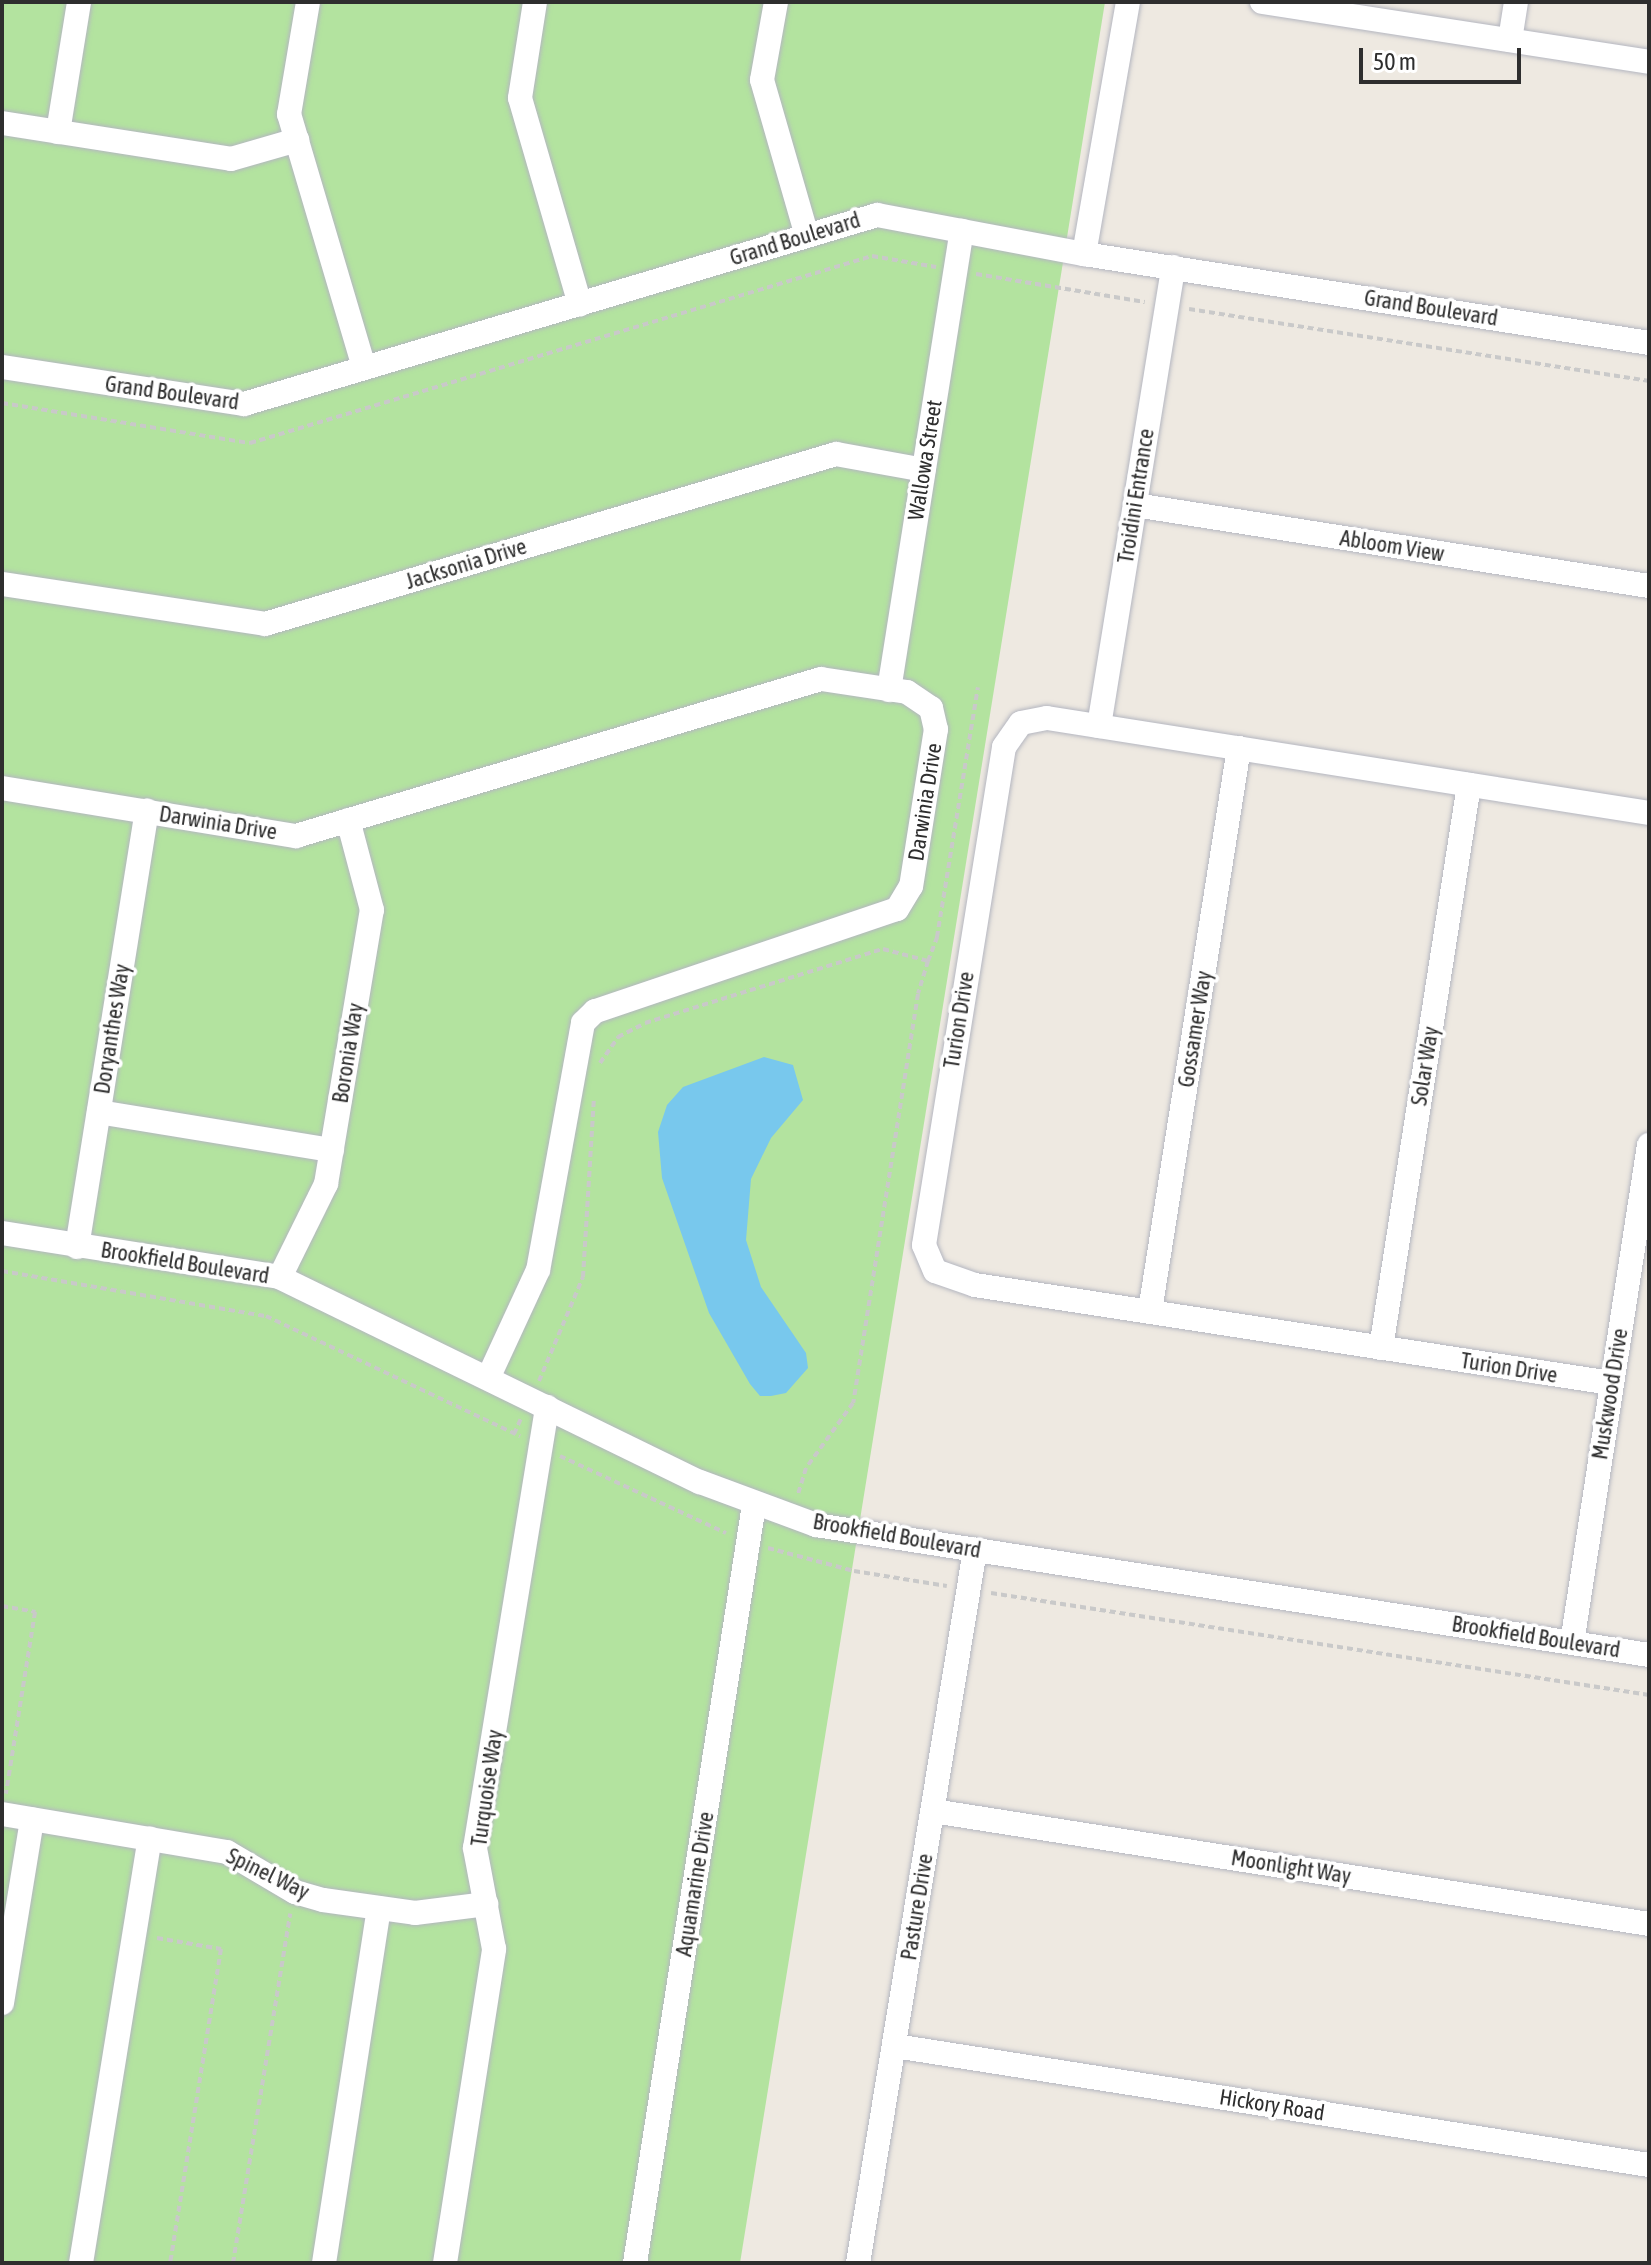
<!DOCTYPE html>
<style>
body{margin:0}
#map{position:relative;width:1651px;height:2265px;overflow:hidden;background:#eee9e1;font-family:"Asap Condensed",sans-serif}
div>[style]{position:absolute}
.green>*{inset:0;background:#b3e39f}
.water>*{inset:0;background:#78c8ed}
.path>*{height:4px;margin-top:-2px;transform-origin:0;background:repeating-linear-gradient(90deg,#c9c9c9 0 6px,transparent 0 10px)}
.roads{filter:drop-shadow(0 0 2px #b4b6c0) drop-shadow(0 0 2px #b4b6c0)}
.minor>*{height:24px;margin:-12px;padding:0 12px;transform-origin:12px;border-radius:12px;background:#fff}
span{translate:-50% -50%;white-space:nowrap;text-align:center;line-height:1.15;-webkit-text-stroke:7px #fff;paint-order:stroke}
.street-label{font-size:22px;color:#2e2e2e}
.frame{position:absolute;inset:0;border:4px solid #2e2e2e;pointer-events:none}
.scale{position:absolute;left:1359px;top:48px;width:162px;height:36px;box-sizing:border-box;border:4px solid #2e2e2e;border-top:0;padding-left:10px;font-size:24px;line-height:28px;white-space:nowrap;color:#2e2e2e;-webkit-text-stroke:6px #fff;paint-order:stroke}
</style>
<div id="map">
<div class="green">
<div style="clip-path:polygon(2px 2px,1105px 2px,740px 2263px,2px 2263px)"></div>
</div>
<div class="water">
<div style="clip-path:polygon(764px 1057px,793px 1065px,803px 1100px,771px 1138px,751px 1179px,746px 1240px,761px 1287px,806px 1353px,808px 1368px,786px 1393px,771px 1396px,760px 1396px,750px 1384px,709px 1313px,662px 1178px,658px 1132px,667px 1105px,683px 1087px)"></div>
</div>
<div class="path">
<div style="left:976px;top:274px;width:171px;rotate:9.4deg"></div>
<div style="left:1189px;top:309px;width:466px;rotate:8.9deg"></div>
<div style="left:2px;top:403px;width:251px;rotate:9.2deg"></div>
<div style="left:250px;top:443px;width:650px;rotate:-16.73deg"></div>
<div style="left:872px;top:256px;width:65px;rotate:9.8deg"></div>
<div style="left:928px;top:961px;width:26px;rotate:-69deg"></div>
<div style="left:937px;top:937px;width:253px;rotate:-80.7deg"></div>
<div style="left:600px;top:1063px;width:32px;rotate:-55deg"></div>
<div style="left:618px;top:1037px;width:30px;rotate:-27deg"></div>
<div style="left:645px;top:1023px;width:249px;rotate:-17.3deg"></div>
<div style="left:883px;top:949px;width:47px;rotate:14.9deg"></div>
<div style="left:928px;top:961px;width:34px;rotate:107deg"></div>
<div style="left:918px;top:994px;width:414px;rotate:99deg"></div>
<div style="left:853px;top:1403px;width:80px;rotate:125.9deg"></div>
<div style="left:806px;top:1468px;width:28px;rotate:107deg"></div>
<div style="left:2px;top:1271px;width:268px;rotate:9.7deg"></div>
<div style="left:266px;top:1316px;width:281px;rotate:25.3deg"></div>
<div style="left:539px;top:1381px;width:113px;rotate:-67.1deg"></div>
<div style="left:583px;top:1277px;width:178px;rotate:-86.5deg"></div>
<div style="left:514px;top:1434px;width:17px;rotate:-66deg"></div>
<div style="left:560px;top:1456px;width:183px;rotate:24.9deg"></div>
<div style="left:768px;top:1548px;width:89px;rotate:15deg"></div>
<div style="left:854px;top:1571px;width:94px;rotate:9.2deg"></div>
<div style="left:991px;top:1593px;width:666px;rotate:8.81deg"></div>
<div style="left:2px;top:1606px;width:34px;rotate:10deg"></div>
<div style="left:35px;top:1612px;width:184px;rotate:99.1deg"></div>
<div style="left:157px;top:1938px;width:65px;rotate:9.8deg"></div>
<div style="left:221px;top:1949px;width:318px;rotate:99.2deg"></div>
<div style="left:233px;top:2263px;width:354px;rotate:-80.7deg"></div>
</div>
<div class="roads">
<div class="minor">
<div style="left:308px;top:2px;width:114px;rotate:99.6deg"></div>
<div style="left:289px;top:114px;width:265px;rotate:73.5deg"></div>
<div style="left:535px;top:2px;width:97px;rotate:98.9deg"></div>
<div style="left:520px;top:98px;width:215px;rotate:73.8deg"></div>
<div style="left:776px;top:2px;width:79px;rotate:100.2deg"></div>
<div style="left:762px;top:80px;width:162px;rotate:73.9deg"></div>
<div style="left:1262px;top:2px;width:392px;rotate:8.8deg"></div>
<div style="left:1510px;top:40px;width:38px;rotate:-81deg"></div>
<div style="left:2px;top:123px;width:232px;rotate:8.9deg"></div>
<div style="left:231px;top:159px;width:69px;rotate:-16.1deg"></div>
<div style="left:58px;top:132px;width:132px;rotate:-80.8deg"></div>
<div style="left:1084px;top:254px;width:256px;rotate:-80.1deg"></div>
<div style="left:2px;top:367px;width:245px;rotate:8.7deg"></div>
<div style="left:244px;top:404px;width:661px;rotate:-16.62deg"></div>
<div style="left:877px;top:215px;width:211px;rotate:10.7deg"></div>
<div style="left:1084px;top:254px;width:572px;rotate:8.95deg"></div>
<div style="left:1135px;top:505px;width:520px;rotate:8.96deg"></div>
<div style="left:2px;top:584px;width:266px;rotate:8.6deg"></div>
<div style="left:265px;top:624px;width:596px;rotate:-16.58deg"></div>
<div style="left:836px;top:454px;width:89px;rotate:10.3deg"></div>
<div style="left:889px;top:690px;width:465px;rotate:-81deg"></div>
<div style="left:1099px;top:726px;width:465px;rotate:-80.8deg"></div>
<div style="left:2px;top:788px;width:298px;rotate:9.3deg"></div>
<div style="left:296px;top:836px;width:548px;rotate:-16.65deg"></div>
<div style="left:821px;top:679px;width:87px;rotate:8.6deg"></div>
<div style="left:907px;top:692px;width:29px;rotate:34deg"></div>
<div style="left:931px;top:708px;width:22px;rotate:77deg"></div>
<div style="left:936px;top:729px;width:159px;rotate:99deg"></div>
<div style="left:911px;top:886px;width:27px;rotate:121deg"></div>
<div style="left:897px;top:909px;width:319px;rotate:161.3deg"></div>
<div style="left:595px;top:1011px;width:17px;rotate:135deg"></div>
<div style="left:583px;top:1023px;width:251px;rotate:100.3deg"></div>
<div style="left:538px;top:1270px;width:119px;rotate:114.8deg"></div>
<div style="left:99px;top:1112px;width:236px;rotate:9.3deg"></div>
<div style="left:2px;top:1233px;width:280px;rotate:9deg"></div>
<div style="left:279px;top:1277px;width:468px;rotate:26deg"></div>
<div style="left:700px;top:1482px;width:124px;rotate:20.3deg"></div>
<div style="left:816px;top:1525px;width:843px;rotate:8.87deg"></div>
<div style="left:77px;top:1247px;width:442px;rotate:-80.9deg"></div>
<div style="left:280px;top:1277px;width:104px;rotate:-63.7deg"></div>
<div style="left:326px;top:1184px;width:278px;rotate:-80.5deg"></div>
<div style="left:372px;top:910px;width:93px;rotate:-104.9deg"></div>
<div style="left:1150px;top:1311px;width:570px;rotate:-81.02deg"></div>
<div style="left:1381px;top:1348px;width:570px;rotate:-81.12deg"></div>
<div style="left:1611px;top:1383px;width:644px;rotate:-171.24deg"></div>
<div style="left:975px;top:1285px;width:42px;rotate:-160.7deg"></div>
<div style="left:935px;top:1271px;width:28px;rotate:-113deg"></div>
<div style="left:924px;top:1245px;width:504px;rotate:-80.87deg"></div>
<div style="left:1004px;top:747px;width:29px;rotate:-55deg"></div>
<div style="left:1021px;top:723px;width:26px;rotate:-11deg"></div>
<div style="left:1047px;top:718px;width:609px;rotate:8.97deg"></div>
<div style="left:1572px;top:1643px;width:504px;rotate:-81.21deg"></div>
<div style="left:933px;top:1811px;width:725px;rotate:8.97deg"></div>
<div style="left:2px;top:1814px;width:228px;rotate:9.6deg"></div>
<div style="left:227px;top:1852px;width:79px;rotate:30.5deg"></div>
<div style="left:295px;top:1892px;width:29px;rotate:16deg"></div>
<div style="left:323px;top:1900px;width:93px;rotate:8deg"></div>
<div style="left:415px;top:1913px;width:72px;rotate:-7.2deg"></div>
<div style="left:2px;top:2003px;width:186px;rotate:-80.7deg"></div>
<div style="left:895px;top:2046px;width:763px;rotate:8.97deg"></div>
<div style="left:81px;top:2263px;width:430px;rotate:-80.8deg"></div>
<div style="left:324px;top:2263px;width:359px;rotate:-81.2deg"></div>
<div style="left:445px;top:2263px;width:318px;rotate:-81.1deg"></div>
<div style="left:494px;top:1949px;width:103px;rotate:-100.7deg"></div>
<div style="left:475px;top:1848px;width:447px;rotate:-80.7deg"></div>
<div style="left:635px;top:2263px;width:767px;rotate:-81.08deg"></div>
<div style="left:858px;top:2263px;width:723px;rotate:-80.68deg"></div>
</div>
</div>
<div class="street-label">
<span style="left:795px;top:239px;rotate:-17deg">Grand Boulevard</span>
<span style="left:1431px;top:308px;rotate:9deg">Grand Boulevard</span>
<span style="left:172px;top:393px;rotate:8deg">Grand Boulevard</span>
<span style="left:925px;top:460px;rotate:-81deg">Wallowa Street</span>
<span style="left:1136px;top:496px;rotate:-81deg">Troidini Entrance</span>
<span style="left:1392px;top:546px;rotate:9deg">Abloom View</span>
<span style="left:466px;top:564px;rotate:-17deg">Jacksonia Drive</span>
<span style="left:925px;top:802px;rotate:-81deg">Darwinia Drive</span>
<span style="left:218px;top:823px;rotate:9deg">Darwinia Drive</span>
<span style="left:959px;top:1020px;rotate:-81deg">Turion Drive</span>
<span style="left:112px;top:1029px;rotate:-81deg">Doryanthes Way</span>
<span style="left:1195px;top:1029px;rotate:-81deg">Gossamer Way</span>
<span style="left:348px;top:1053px;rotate:-81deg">Boronia Way</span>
<span style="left:1425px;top:1066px;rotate:-81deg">Solar Way</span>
<span style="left:185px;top:1263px;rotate:9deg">Brookfield Boulevard</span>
<span style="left:1509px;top:1368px;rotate:9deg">Turion Drive</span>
<span style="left:1610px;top:1394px;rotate:-81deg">Muskwood Drive</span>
<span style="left:897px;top:1536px;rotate:10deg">Brookfield Boulevard</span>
<span style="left:1536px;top:1637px;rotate:9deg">Brookfield Boulevard</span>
<span style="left:487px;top:1788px;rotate:-82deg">Turquoise Way</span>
<span style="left:1291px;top:1867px;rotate:9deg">Moonlight Way</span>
<span style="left:268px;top:1874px;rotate:26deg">Spinel Way</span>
<span style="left:695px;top:1884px;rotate:-81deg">Aquamarine Drive</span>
<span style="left:917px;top:1907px;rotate:-81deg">Pasture Drive</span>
<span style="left:1272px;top:2105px;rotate:9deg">Hickory Road</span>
</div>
<div class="frame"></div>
<div class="scale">50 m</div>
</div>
